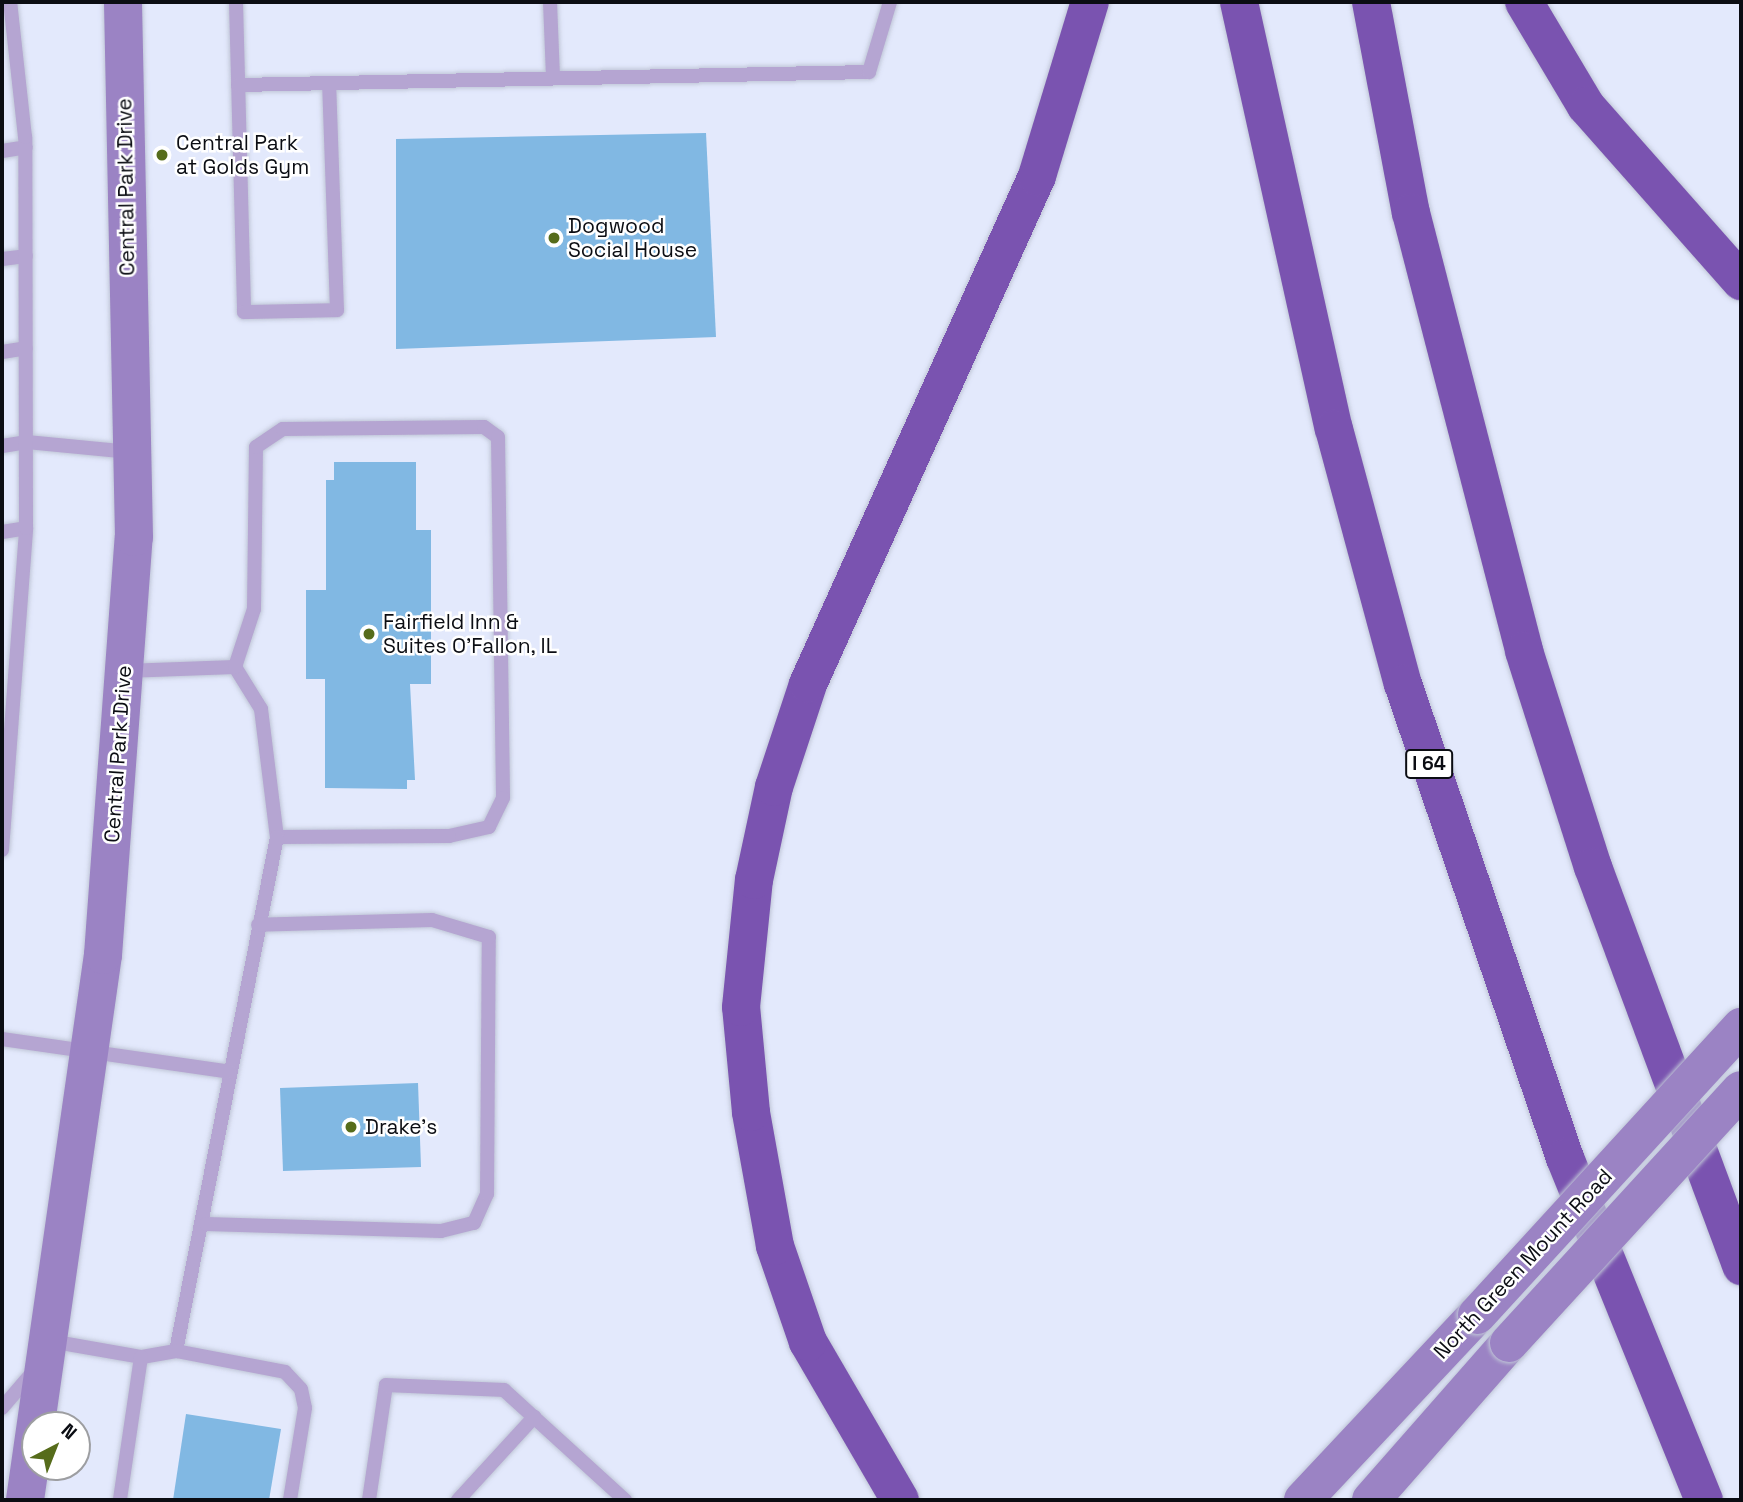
<!DOCTYPE html>
<meta charset="utf-8">
<style>
body{margin:0}
#map{position:relative;width:1743px;height:1502px;overflow:hidden;background:#e3e9fc;font-family:"Space Grotesk",sans-serif}
div>[style]{position:absolute}
.building>*{inset:0;background:#81b8e3}
.roads{filter:drop-shadow(0 0 2px #c0c6d7) drop-shadow(0 0 2px #c0c6d7)}
.lane>*{height:14px;margin:-7px;padding:0 7px;transform-origin:7px;border-radius:7px;background:#b5a5d2}
.secondary>*{height:38px;margin:-19px;padding:0 19px;transform-origin:19px;border-radius:19px;background:#9b83c4}
.highway>*{height:38px;margin:-19px;padding:0 19px;transform-origin:19px;border-radius:19px;background:#7a53b0}
.bridges{filter:drop-shadow(0 0 2px #c0c6d7) drop-shadow(0 0 2px #c0c6d7)}
.secondary-bridge>*{height:38px;margin:-19px;padding:0 19px;transform-origin:19px;border-radius:19px;background:#9b83c4}
.dots>*{width:19px;height:19px;translate:-50% -50%;box-sizing:border-box;border:4px solid #fff;border-radius:50%}
span{translate:-50% -50%;white-space:nowrap;text-align:center;line-height:1.15;-webkit-text-stroke:5px #fff;paint-order:stroke}
.shield-label span{padding:2px 5px;background:#fff;border:2px solid;border-radius:5px;-webkit-text-stroke-width:0}
.shield-label{font-size:19px;color:#0b0d13;font-weight:700}
.poi-label{font-size:21px;color:#0b0d13}
.left{translate:0 -50%;text-align:left}
.street-label{font-size:21px;color:#0b0d13}
.frame{position:absolute;inset:0;border:4px solid #0b0d13;pointer-events:none}
.north{position:absolute;left:21px;top:1411px;width:70px;height:70px;box-sizing:border-box;background:#fff;border:2px solid #9d9ea1;border-radius:50%;rotate:42deg;font-size:19px;font-weight:700;line-height:28px;text-align:center;color:#0b0d13}
.north::after{content:'';display:block;margin:auto;width:24px;height:32px;background:#566c1b;clip-path:polygon(50% 0,100% 100%,50% 72%,0 100%)}
</style>
<div id="map">
<div class="building">
<div style="clip-path:polygon(706px 133px,716px 337px,396px 349px,396px 139px)"></div>
<div style="clip-path:polygon(334px 462px,416px 462px,416px 530px,431px 530px,431px 684px,410px 684px,415px 780px,407px 780px,407px 789px,325px 788px,325px 679px,306px 679px,306px 590px,326px 590px,326px 480px,334px 480px)"></div>
<div style="clip-path:polygon(418px 1083px,421px 1167px,283px 1171px,280px 1088px)"></div>
<div style="clip-path:polygon(186px 1414px,281px 1429px,269px 1500px,173px 1500px)"></div>
</div>
<div class="roads">
<div class="lane">
<div style="left:236px;top:2px;width:310px;rotate:88.5deg"></div>
<div style="left:244px;top:312px;width:93px;rotate:-1.2deg"></div>
<div style="left:337px;top:310px;width:227px;rotate:-92deg"></div>
<div style="left:550px;top:2px;width:75px;rotate:87.7deg"></div>
<div style="left:238px;top:85px;width:631px;rotate:-1.18deg"></div>
<div style="left:869px;top:72px;width:73px;rotate:-73.3deg"></div>
<div style="left:2px;top:151px;width:24px;rotate:-9deg"></div>
<div style="left:2px;top:259px;width:24px;rotate:-7deg"></div>
<div style="left:2px;top:352px;width:24px;rotate:-9deg"></div>
<div style="left:2px;top:446px;width:24px;rotate:-9deg"></div>
<div style="left:26px;top:442px;width:103px;rotate:5.5deg"></div>
<div style="left:2px;top:532px;width:24px;rotate:-9deg"></div>
<div style="left:235px;top:667px;width:49px;rotate:58.2deg"></div>
<div style="left:261px;top:709px;width:129px;rotate:82.9deg"></div>
<div style="left:125px;top:671px;width:110px;rotate:-2.1deg"></div>
<div style="left:235px;top:667px;width:61px;rotate:-71.9deg"></div>
<div style="left:254px;top:609px;width:162px;rotate:-89.3deg"></div>
<div style="left:256px;top:447px;width:32px;rotate:-34deg"></div>
<div style="left:283px;top:429px;width:201px;rotate:-0.6deg"></div>
<div style="left:484px;top:427px;width:17px;rotate:36deg"></div>
<div style="left:498px;top:437px;width:361px;rotate:89.2deg"></div>
<div style="left:503px;top:798px;width:32px;rotate:116deg"></div>
<div style="left:489px;top:827px;width:41px;rotate:167.3deg"></div>
<div style="left:449px;top:836px;width:172px;rotate:179.7deg"></div>
<div style="left:277px;top:837px;width:524px;rotate:101.12deg"></div>
<div style="left:176px;top:1351px;width:36px;rotate:170deg"></div>
<div style="left:2px;top:850px;width:323px;rotate:-85.7deg"></div>
<div style="left:26px;top:528px;width:391px;rotate:-90.1deg"></div>
<div style="left:25px;top:137px;width:136px;rotate:-96.3deg"></div>
<div style="left:2px;top:1039px;width:230px;rotate:8.2deg"></div>
<div style="left:206px;top:1224px;width:235px;rotate:1.7deg"></div>
<div style="left:441px;top:1231px;width:34px;rotate:-14deg"></div>
<div style="left:474px;top:1223px;width:32px;rotate:-66deg"></div>
<div style="left:487px;top:1194px;width:257px;rotate:-89.6deg"></div>
<div style="left:489px;top:937px;width:59px;rotate:-163.4deg"></div>
<div style="left:432px;top:920px;width:174px;rotate:178.4deg"></div>
<div style="left:50px;top:1341px;width:92px;rotate:10deg"></div>
<div style="left:141px;top:1357px;width:145px;rotate:98.4deg"></div>
<div style="left:176px;top:1351px;width:111px;rotate:10.9deg"></div>
<div style="left:285px;top:1372px;width:23px;rotate:47deg"></div>
<div style="left:301px;top:1389px;width:19px;rotate:78deg"></div>
<div style="left:305px;top:1408px;width:93px;rotate:99.3deg"></div>
<div style="left:2px;top:1408px;width:48px;rotate:-49.3deg"></div>
<div style="left:369px;top:1500px;width:116px;rotate:-81.6deg"></div>
<div style="left:386px;top:1385px;width:118px;rotate:2.4deg"></div>
<div style="left:504px;top:1390px;width:164px;rotate:42.3deg"></div>
<div style="left:458px;top:1500px;width:113px;rotate:-47.5deg"></div>
</div>
<div class="secondary">
<div style="left:25px;top:1500px;width:551px;rotate:-81.86deg"></div>
<div style="left:103px;top:955px;width:419px;rotate:-85.8deg"></div>
<div style="left:134px;top:537px;width:535px;rotate:-91.18deg"></div>
<div style="left:1303px;top:1500px;width:254px;rotate:-46.8deg"></div>
<div style="left:1371px;top:1500px;width:209px;rotate:-48.7deg"></div>
</div>
<div class="highway">
<div style="left:1239px;top:2px;width:437px;rotate:77.5deg"></div>
<div style="left:1334px;top:429px;width:264px;rotate:74.9deg"></div>
<div style="left:1403px;top:684px;width:501px;rotate:71.13deg"></div>
<div style="left:1565px;top:1158px;width:369px;rotate:67.9deg"></div>
<div style="left:1371px;top:2px;width:215px;rotate:79.3deg"></div>
<div style="left:1411px;top:213px;width:452px;rotate:75.5deg"></div>
<div style="left:1524px;top:651px;width:227px;rotate:72.3deg"></div>
<div style="left:1593px;top:867px;width:426px;rotate:69.6deg"></div>
<div style="left:1524px;top:2px;width:121px;rotate:59.2deg"></div>
<div style="left:1586px;top:106px;width:234px;rotate:48.5deg"></div>
<div style="left:900px;top:1500px;width:183px;rotate:-120.2deg"></div>
<div style="left:808px;top:1342px;width:102px;rotate:-109deg"></div>
<div style="left:775px;top:1246px;width:136px;rotate:-100.2deg"></div>
<div style="left:751px;top:1112px;width:105px;rotate:-95.4deg"></div>
<div style="left:741px;top:1007px;width:128px;rotate:-84.2deg"></div>
<div style="left:754px;top:880px;width:95px;rotate:-77.9deg"></div>
<div style="left:774px;top:787px;width:108px;rotate:-71.7deg"></div>
<div style="left:808px;top:684px;width:557px;rotate:-65.73deg"></div>
<div style="left:1037px;top:176px;width:182px;rotate:-73.1deg"></div>
</div>
</div>
<div class="bridges">
<div class="secondary-bridge">
<div style="left:1477px;top:1315px;width:391px;rotate:-47.5deg"></div>
<div style="left:1509px;top:1343px;width:343px;rotate:-47.5deg"></div>
</div>
</div>
<div class="dots">
<div style="left:162px;top:155px;background:#566c1b"></div>
<div style="left:554px;top:238px;background:#566c1b"></div>
<div style="left:369px;top:634px;background:#566c1b"></div>
<div style="left:351px;top:1127px;background:#566c1b"></div>
</div>
<div class="shield-label">
<span style="left:1429px;top:764px">I 64</span>
</div>
<div class="poi-label">
<span class="left" style="left:176px;top:155px">Central Park<br>at Golds Gym</span>
<span class="left" style="left:568px;top:238px">Dogwood<br>Social House</span>
<span class="left" style="left:383px;top:634px">Fairfield Inn &amp;<br>Suites O’Fallon, IL</span>
<span class="left" style="left:365px;top:1127px">Drake’s</span>
</div>
<div class="street-label">
<span style="left:126px;top:187px;rotate:-91deg">Central Park Drive</span>
<span style="left:118px;top:754px;rotate:-86deg">Central Park Drive</span>
<span style="left:1523px;top:1264px;rotate:-47deg">North Green Mount Road</span>
</div>
<div class="frame"></div>
<div class="north">N</div>
</div>
